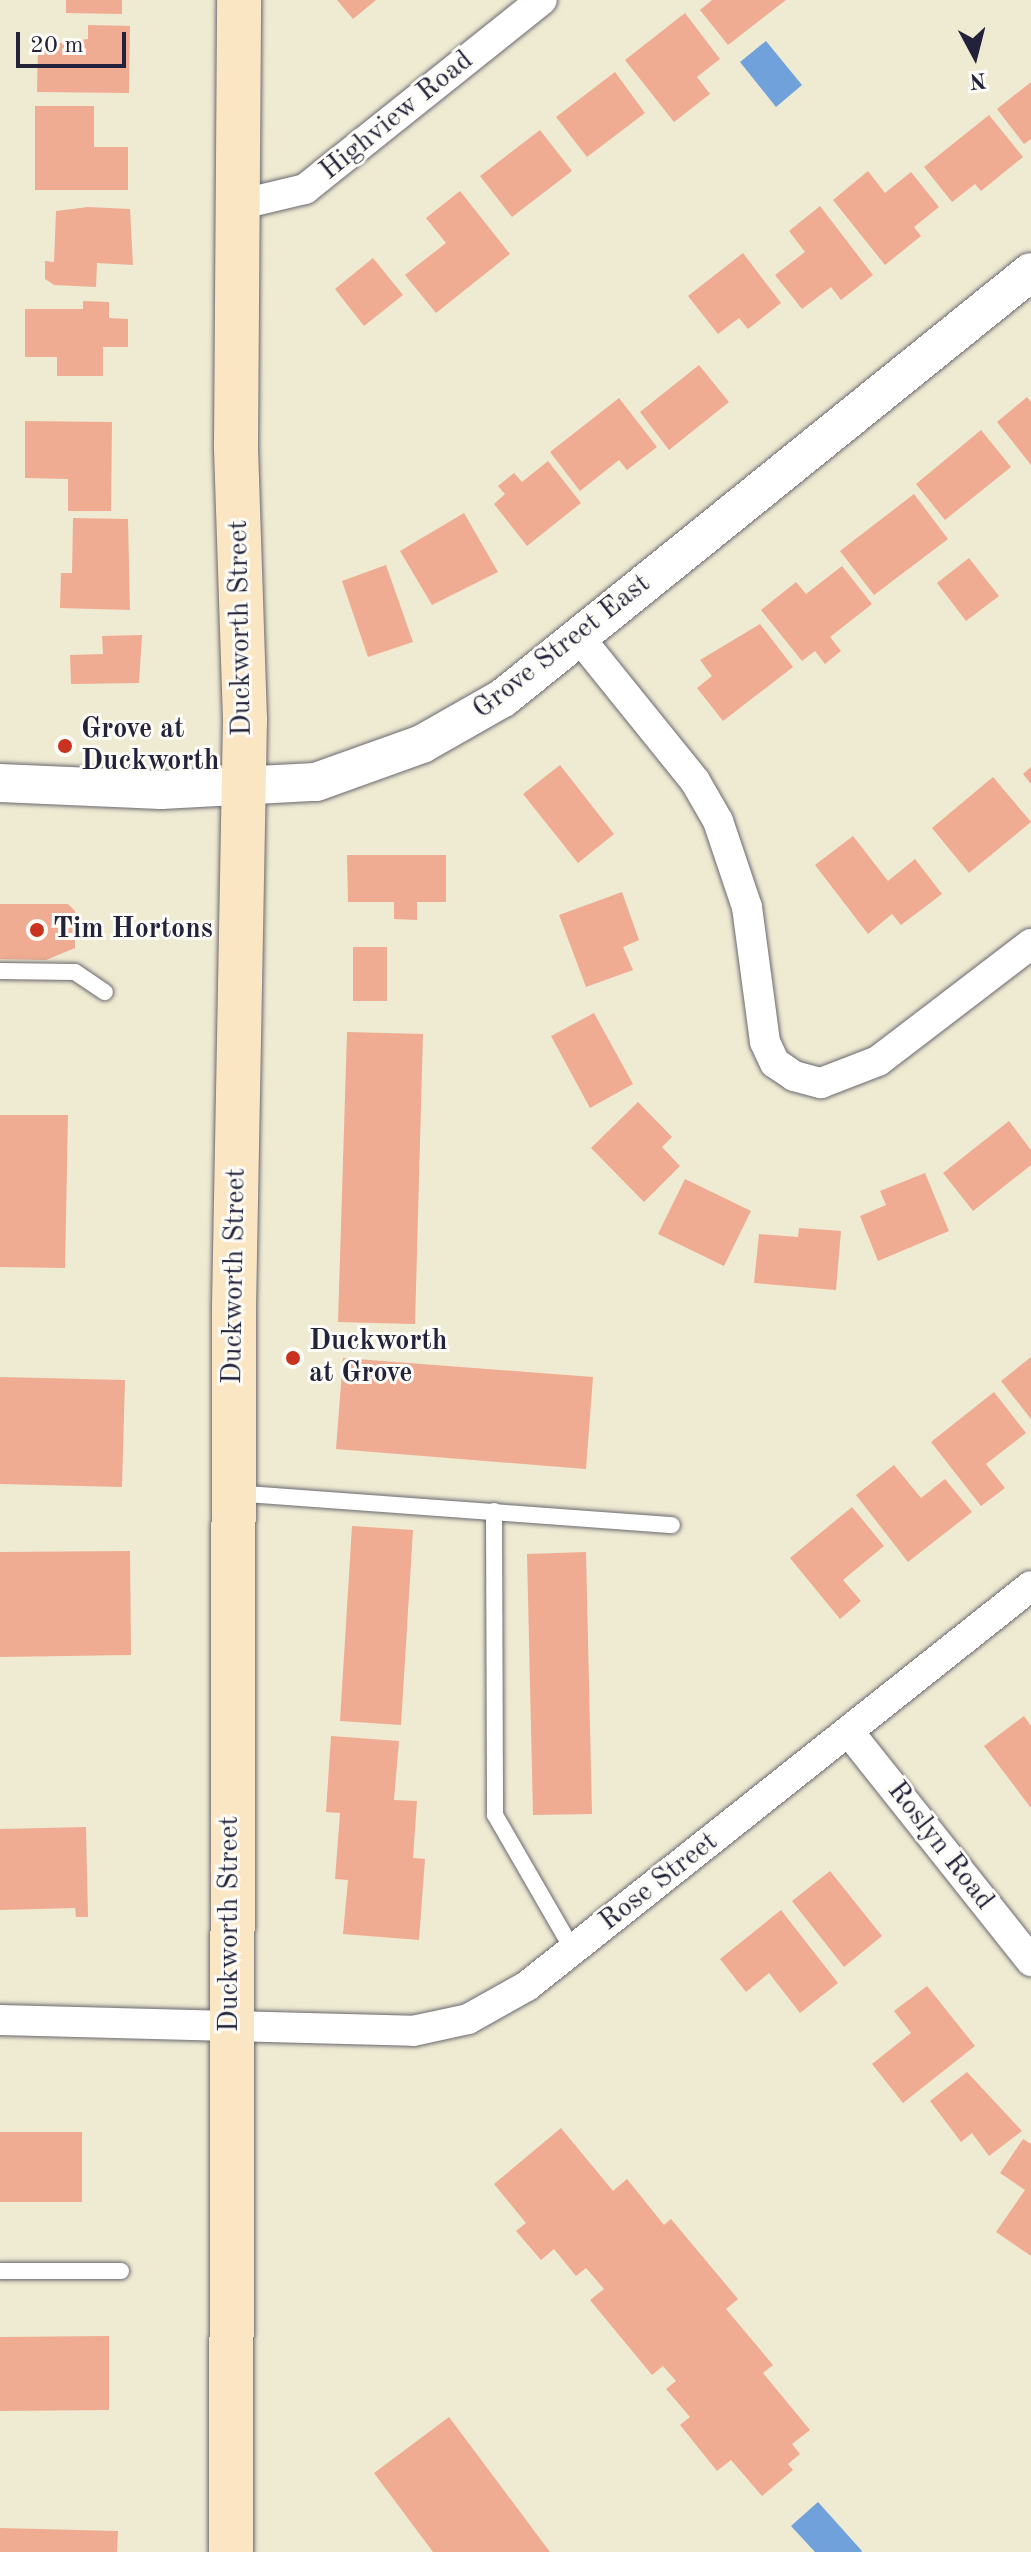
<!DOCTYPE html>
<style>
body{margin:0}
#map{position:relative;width:1031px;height:2552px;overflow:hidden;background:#efead2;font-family:"Old Standard TT",serif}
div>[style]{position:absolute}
.water>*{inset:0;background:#70a1da}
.building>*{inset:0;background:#efac93}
.roads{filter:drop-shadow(0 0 2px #6a6870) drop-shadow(0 0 2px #6a6870)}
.service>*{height:16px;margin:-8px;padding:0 8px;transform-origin:8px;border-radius:8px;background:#fff}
.minor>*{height:30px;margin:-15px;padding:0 15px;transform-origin:15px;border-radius:15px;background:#fff}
.tertiary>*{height:38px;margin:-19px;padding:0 19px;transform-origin:19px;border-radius:19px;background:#fff}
.secondary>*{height:44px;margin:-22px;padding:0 22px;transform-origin:22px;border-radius:22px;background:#fbe6c4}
.dots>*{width:22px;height:22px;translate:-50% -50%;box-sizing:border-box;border:4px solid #fdfcf7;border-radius:50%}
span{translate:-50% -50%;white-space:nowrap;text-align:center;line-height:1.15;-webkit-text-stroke:6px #fdfcf7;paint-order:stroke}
.street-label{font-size:28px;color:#22223b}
.poi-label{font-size:28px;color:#22223b;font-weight:700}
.left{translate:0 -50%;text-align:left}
.north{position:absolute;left:935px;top:16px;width:80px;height:80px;-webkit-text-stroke:6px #fdfcf7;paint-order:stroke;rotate:173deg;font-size:22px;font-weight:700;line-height:32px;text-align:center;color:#22223b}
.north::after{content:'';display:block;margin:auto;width:28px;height:36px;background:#22223b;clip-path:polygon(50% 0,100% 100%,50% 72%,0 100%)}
.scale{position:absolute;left:16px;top:32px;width:110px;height:36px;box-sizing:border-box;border:4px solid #22223b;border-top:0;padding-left:10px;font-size:24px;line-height:28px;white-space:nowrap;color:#22223b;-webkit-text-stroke:6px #fdfcf7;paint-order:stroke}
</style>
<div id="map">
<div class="water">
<div style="clip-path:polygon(766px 41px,802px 85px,776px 107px,740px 62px)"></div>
<div style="clip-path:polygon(818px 2502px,862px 2551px,861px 2552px,815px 2552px,791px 2526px)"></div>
</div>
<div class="building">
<div style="clip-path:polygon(66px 0,122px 0,122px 14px,66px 13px)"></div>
<div style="clip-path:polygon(337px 0,376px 0,353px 19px)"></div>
<div style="clip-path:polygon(712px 0,786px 0,728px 45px,700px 10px)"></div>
<div style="clip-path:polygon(685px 13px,720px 59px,697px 77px,710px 94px,674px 122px,625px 60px)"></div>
<div style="clip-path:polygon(88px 25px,130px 26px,129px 93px,37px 92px,38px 46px,88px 39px)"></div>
<div style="clip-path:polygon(615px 72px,645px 113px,587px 157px,556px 117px)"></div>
<div style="clip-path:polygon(1031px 82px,1031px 139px,1024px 144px,997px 109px)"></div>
<div style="clip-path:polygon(35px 106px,94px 106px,94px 147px,128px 147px,128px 190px,35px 190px)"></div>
<div style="clip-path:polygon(989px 115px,1023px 157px,981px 191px,975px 184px,952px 202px,924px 167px)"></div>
<div style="clip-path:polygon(540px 130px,572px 171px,512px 217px,480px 176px)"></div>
<div style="clip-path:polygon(868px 171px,885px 193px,911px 172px,939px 207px,914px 227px,921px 236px,885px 265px,833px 200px)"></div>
<div style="clip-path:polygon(460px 191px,510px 254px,436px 313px,405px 275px,446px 243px,426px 218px)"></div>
<div style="clip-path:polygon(820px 206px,873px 275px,841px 300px,831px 287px,802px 309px,775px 275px,805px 252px,789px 231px)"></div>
<div style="clip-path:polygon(88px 207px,130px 209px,133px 265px,97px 263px,96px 287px,54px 285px,45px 279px,45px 261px,54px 262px,56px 211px)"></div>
<div style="clip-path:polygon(743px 253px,781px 303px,748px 329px,739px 318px,718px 334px,688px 296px)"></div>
<div style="clip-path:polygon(373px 258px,403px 295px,364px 326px,335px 289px)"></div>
<div style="clip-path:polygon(83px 301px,109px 302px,109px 318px,128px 319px,128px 347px,103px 347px,103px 376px,57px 376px,57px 357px,25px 357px,25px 309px,83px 309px)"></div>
<div style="clip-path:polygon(699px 365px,729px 402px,669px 450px,640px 412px)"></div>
<div style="clip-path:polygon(1027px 397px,1031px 402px,1031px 465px,997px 422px)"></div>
<div style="clip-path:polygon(619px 398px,657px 447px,627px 470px,619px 460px,580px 491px,550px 452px)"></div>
<div style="clip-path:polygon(25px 421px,112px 422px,111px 511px,68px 511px,68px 479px,25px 478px)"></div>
<div style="clip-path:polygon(981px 430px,1011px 467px,945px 520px,916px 484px)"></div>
<div style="clip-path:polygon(548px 461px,581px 503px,527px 546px,494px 504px,505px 494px,498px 486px,514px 473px,522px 482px)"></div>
<div style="clip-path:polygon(914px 494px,948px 539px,874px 595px,840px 551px)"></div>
<div style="clip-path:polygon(464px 513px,498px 572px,432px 605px,400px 551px)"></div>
<div style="clip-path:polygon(73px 518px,128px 519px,130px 610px,60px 608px,61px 573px,72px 573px)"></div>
<div style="clip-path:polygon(969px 558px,999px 596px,966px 621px,937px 583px)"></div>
<div style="clip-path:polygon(386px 565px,413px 642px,368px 657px,342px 581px)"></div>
<div style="clip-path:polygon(842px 566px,872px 604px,830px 637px,841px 651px,825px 664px,815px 651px,802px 661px,761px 610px,796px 582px,806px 594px)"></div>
<div style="clip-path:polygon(760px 624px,793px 667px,723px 721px,697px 688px,712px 676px,700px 660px)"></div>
<div style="clip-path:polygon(142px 635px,139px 683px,71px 684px,70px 655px,103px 654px,102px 636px)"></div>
<div style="clip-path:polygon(560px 765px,614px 834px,578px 863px,523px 794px)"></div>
<div style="clip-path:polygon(1031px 767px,1031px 784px,1023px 774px)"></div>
<div style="clip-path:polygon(993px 777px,1031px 822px,969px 873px,932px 828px)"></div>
<div style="clip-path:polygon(853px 836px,888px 881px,915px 859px,942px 894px,901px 925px,892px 914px,868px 934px,815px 865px)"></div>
<div style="clip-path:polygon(347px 855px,446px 855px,446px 902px,417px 902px,417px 920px,394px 919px,394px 902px,348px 902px)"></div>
<div style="clip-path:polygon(622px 892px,639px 940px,623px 947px,633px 970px,586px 987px,559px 915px)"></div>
<div style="clip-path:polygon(0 904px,68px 904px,75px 911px,75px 948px,46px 960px,0 959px)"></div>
<div style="clip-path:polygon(353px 947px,387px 947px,387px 1001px,353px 1001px)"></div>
<div style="clip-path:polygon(594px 1013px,633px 1084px,590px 1108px,551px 1036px)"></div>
<div style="clip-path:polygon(347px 1032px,423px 1034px,415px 1324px,338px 1322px)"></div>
<div style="clip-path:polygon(638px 1102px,672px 1137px,662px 1147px,680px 1166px,644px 1202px,591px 1148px)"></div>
<div style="clip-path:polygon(0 1115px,68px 1115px,65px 1268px,0 1267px)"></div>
<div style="clip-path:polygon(1009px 1121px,1031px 1150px,1031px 1165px,973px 1211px,943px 1173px)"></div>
<div style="clip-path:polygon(925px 1173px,949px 1231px,878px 1261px,860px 1216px,886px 1205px,880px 1191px)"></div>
<div style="clip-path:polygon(685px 1179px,751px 1211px,724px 1266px,658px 1234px)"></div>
<div style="clip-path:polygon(799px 1228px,841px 1231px,836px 1290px,754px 1283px,759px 1234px,798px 1237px)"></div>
<div style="clip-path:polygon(1031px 1357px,1031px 1419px,1001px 1381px)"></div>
<div style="clip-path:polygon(343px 1358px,593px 1377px,586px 1469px,336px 1449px)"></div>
<div style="clip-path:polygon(0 1377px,125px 1380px,122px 1487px,0 1484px)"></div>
<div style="clip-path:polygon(994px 1392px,1026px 1433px,986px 1464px,1005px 1488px,981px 1506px,931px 1442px)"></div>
<div style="clip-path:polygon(894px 1465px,921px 1498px,945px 1479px,972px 1512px,908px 1562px,856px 1495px)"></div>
<div style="clip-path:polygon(852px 1507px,884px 1546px,843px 1580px,861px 1601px,840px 1619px,790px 1558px)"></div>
<div style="clip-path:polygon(352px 1526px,413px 1530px,401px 1725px,340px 1721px)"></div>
<div style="clip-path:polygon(130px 1551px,131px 1655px,0 1657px,0 1552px)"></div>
<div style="clip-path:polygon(586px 1552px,592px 1814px,533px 1815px,527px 1554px)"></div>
<div style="clip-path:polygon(1024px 1716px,1031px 1726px,1031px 1808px,984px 1746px)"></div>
<div style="clip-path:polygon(331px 1736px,399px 1741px,394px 1800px,417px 1801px,413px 1858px,425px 1859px,419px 1940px,343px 1934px,348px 1880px,335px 1879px,340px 1813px,326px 1812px)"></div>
<div style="clip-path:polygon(86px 1827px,88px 1917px,76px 1917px,75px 1908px,0 1910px,0 1829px)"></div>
<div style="clip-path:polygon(830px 1871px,882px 1936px,844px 1967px,792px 1901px)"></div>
<div style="clip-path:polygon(781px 1910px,838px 1983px,800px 2013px,769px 1973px,746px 1992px,720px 1959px)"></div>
<div style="clip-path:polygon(927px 1986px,975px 2046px,903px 2103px,872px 2064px,911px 2033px,894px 2011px)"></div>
<div style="clip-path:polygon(967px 2072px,1022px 2131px,989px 2156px,972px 2133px,961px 2142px,930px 2101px)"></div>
<div style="clip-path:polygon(561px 2128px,613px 2191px,627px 2179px,664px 2225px,671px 2219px,738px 2299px,726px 2309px,773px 2365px,763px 2373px,810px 2430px,792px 2444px,800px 2454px,788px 2464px,793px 2470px,762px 2496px,731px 2460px,717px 2471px,680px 2425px,690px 2417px,666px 2389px,676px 2381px,663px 2366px,652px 2375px,590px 2300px,604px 2289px,586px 2268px,576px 2276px,554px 2249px,541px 2260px,516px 2231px,526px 2223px,494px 2184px)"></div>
<div style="clip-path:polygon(0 2132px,82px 2132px,82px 2202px,0 2202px)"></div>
<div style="clip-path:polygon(1023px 2139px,1031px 2144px,1031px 2256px,996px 2232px,1025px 2190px,1000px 2173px)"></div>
<div style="clip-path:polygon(109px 2336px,109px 2410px,0 2411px,0 2337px)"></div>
<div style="clip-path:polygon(449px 2417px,550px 2552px,433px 2552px,374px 2473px)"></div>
<div style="clip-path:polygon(0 2528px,118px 2531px,117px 2552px,0 2552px)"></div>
</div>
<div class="roads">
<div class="service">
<div style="left:0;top:971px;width:75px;rotate:0.8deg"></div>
<div style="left:75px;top:972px;width:36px;rotate:34deg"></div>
<div style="left:234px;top:1493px;width:439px;rotate:4.2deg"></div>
<div style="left:494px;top:1511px;width:304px;rotate:89.8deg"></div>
<div style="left:495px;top:1815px;width:156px;rotate:60deg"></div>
<div style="left:0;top:2271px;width:121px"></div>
</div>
<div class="minor">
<div style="left:238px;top:205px;width:69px;rotate:-13.4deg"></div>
<div style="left:305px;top:189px;width:303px;rotate:-38.6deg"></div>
<div style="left:578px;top:636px;width:186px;rotate:51.1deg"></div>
<div style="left:695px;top:781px;width:46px;rotate:60.1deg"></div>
<div style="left:718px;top:821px;width:91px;rotate:71.4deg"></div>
<div style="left:747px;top:907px;width:136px;rotate:82.4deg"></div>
<div style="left:765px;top:1042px;width:23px;rotate:65deg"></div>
<div style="left:775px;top:1063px;width:23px;rotate:34deg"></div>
<div style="left:794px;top:1076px;width:28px;rotate:15deg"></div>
<div style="left:821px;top:1083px;width:61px;rotate:-21.1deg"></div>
<div style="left:878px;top:1061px;width:193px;rotate:-37.4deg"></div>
<div style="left:849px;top:1732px;width:293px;rotate:51.5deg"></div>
<div style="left:0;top:2020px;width:413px;rotate:1.5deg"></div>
<div style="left:413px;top:2031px;width:56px;rotate:-12.3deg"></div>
<div style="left:468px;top:2019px;width:68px;rotate:-29.2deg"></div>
<div style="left:527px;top:1986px;width:643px;rotate:-38.44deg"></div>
</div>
<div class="tertiary">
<div style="left:0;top:783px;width:161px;rotate:2.5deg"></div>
<div style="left:161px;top:790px;width:155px;rotate:-3deg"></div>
<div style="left:316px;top:782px;width:113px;rotate:-19.7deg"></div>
<div style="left:422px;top:744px;width:93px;rotate:-29.6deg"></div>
<div style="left:503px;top:698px;width:678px;rotate:-38.9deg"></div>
</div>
<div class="secondary">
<div style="left:231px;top:2552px;width:1245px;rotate:-89.86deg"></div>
<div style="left:234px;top:1307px;width:587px;rotate:-88.93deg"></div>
<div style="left:245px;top:720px;width:273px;rotate:-91.9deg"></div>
<div style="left:236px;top:447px;width:447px;rotate:-89.6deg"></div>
</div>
</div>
<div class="dots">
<div style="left:65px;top:746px;background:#c8321e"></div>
<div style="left:37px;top:930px;background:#c8321e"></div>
<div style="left:293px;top:1358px;background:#c8321e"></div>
</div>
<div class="street-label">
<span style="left:397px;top:116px;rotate:-39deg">Highview Road</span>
<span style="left:241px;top:628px;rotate:-91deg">Duckworth Street</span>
<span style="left:562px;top:647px;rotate:-38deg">Grove Street East</span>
<span style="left:235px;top:1276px;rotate:-89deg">Duckworth Street</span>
<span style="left:940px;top:1846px;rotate:52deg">Roslyn Road</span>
<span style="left:659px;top:1882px;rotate:-38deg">Rose Street</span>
<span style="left:230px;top:1924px;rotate:-90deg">Duckworth Street</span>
</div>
<div class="poi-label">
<span class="left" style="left:81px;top:746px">Grove at<br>Duckworth</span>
<span class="left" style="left:53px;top:930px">Tim Hortons</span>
<span class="left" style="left:309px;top:1358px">Duckworth<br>at Grove</span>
</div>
<div class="north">N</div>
<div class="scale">20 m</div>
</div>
